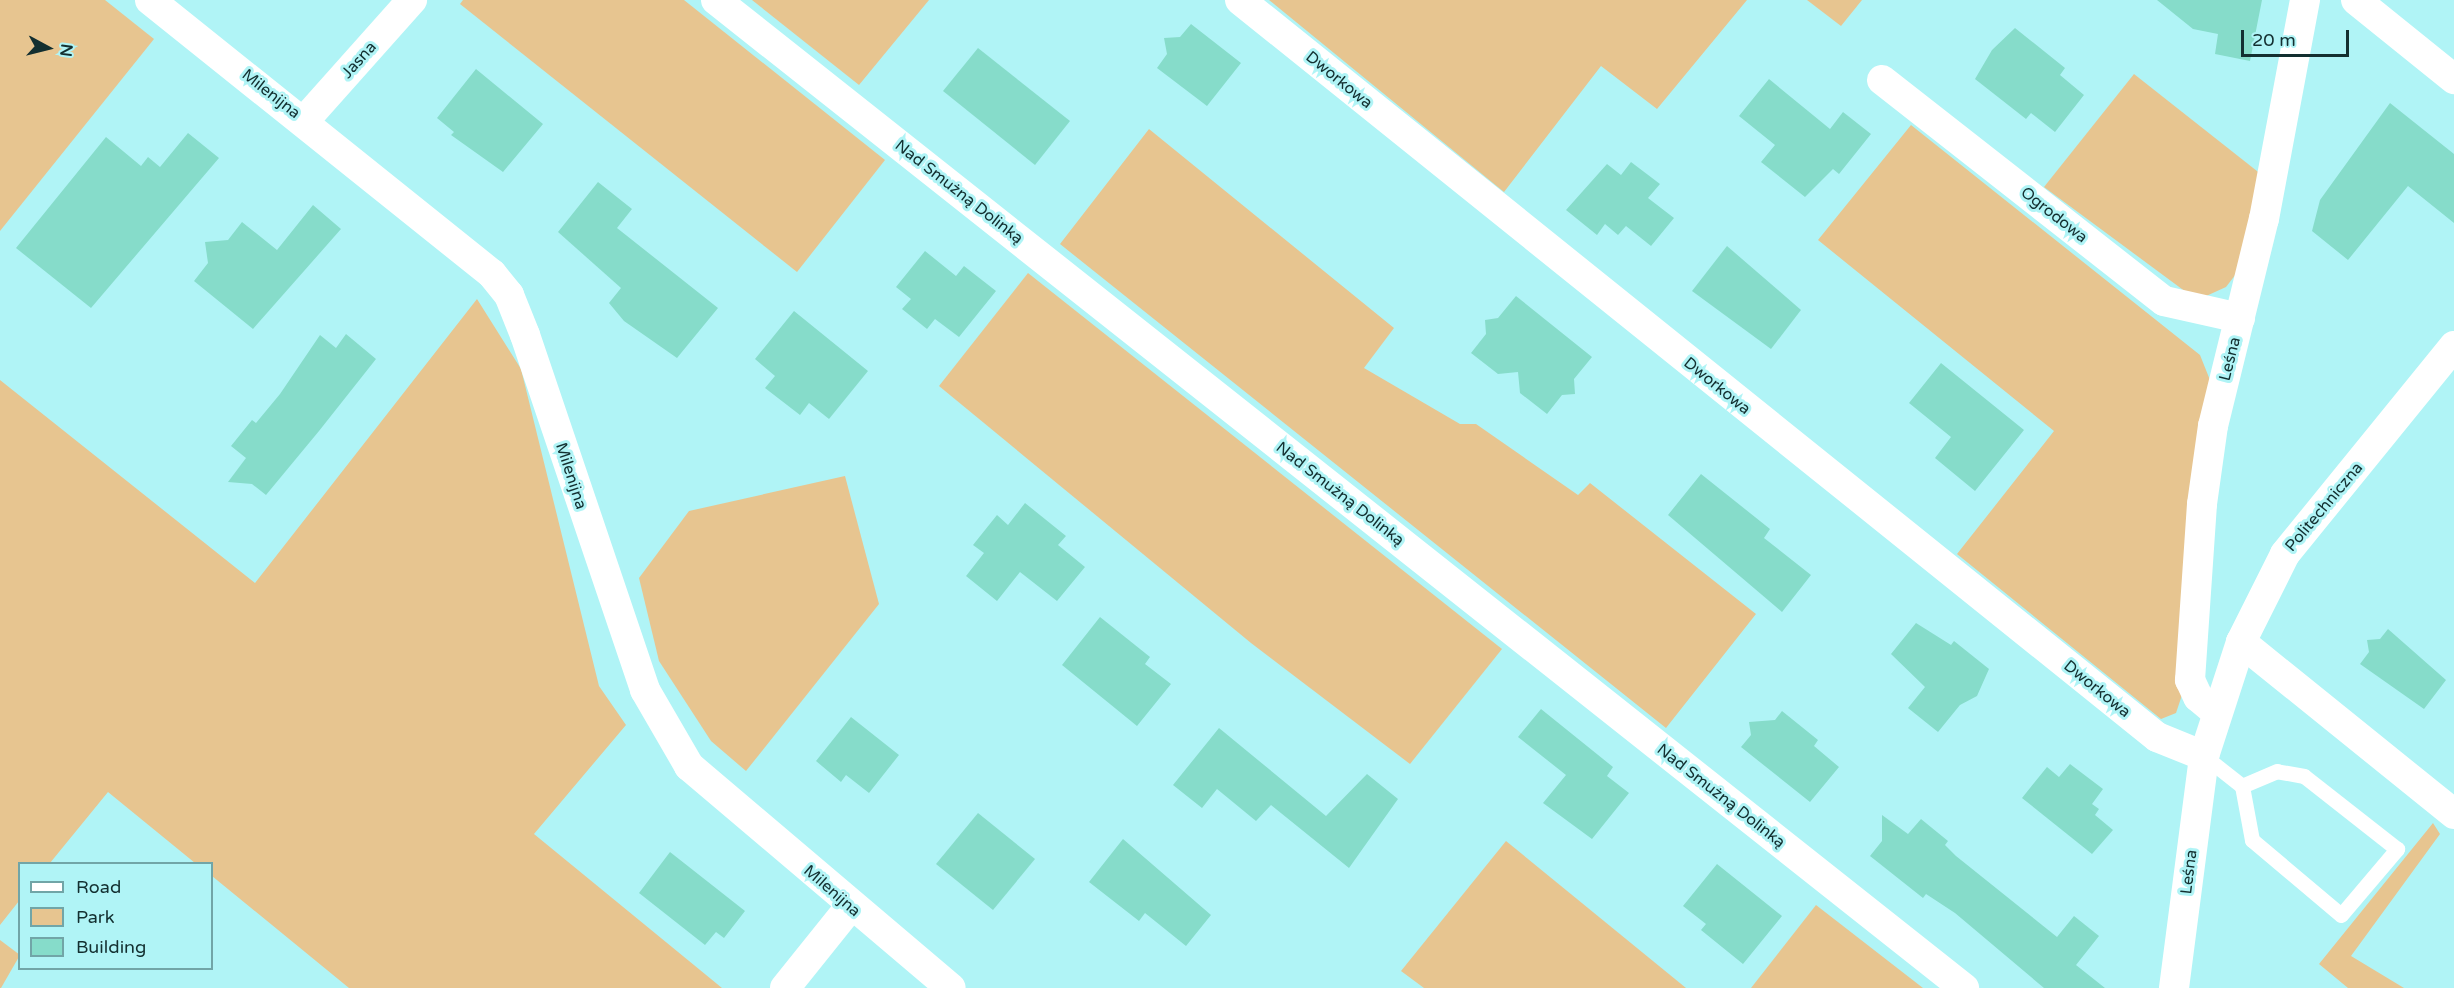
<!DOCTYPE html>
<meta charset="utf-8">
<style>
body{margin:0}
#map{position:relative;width:2454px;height:988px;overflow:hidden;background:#b0f4f6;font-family:"Varela Round",sans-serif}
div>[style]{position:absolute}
.green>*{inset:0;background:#e7c590}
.building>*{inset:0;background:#86dcca}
.lane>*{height:15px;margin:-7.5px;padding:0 7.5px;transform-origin:7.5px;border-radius:7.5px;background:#fff}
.street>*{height:30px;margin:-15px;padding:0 15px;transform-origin:15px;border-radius:15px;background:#fff}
span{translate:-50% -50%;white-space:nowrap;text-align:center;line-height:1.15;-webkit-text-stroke:6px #b0f4f6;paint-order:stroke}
.street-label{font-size:16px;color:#132f30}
.legend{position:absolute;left:18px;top:862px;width:195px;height:108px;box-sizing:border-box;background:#b0f4f6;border:2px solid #71a5a7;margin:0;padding:8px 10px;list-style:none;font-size:18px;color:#132f30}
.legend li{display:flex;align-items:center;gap:12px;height:30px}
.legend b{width:30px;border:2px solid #71a5a7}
.north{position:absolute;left:18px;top:18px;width:60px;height:60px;-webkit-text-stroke:4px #b0f4f6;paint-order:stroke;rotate:97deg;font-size:16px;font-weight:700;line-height:24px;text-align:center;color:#132f30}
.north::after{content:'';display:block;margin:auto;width:21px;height:27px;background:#132f30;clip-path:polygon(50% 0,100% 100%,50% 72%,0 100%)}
.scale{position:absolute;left:2241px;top:30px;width:108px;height:27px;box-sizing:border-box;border:3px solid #132f30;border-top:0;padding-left:8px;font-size:18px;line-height:21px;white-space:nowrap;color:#132f30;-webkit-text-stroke:4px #b0f4f6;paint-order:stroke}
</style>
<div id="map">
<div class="green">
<div style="clip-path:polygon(0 0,105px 0,154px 39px,0 231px)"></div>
<div style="clip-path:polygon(463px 0,684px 0,885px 160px,797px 272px,460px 4px)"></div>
<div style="clip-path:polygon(752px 0,929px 0,859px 85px)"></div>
<div style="clip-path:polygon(1269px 0,1747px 0,1657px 109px,1601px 66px,1504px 192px)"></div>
<div style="clip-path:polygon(1807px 0,1862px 0,1841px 26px)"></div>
<div style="clip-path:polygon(2134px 74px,2262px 175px,2236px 274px,2226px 287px,2204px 297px,2190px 295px,2044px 187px)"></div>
<div style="clip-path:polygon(1911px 125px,2200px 355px,2212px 385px,2182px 695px,2176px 713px,2161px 719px,1957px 554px,2054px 431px,1818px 240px)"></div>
<div style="clip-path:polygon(1149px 129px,1394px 328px,1364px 368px,1460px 424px,1476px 424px,1578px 495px,1590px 483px,1756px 614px,1666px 728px,1060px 244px)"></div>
<div style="clip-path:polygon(1028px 273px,1502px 649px,1410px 764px,1251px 643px,939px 386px)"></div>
<div style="clip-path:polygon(477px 299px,521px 369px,599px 686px,626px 725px,534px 834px,722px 988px,349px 988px,212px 876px,212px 864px,195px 863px,108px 792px,50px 863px,20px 864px,19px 901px,0 925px,0 380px,255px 583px)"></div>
<div style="clip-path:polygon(845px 476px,879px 604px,746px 771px,711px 741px,659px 661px,639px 578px,689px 511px)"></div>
<div style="clip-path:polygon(2433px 823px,2440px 834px,2351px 956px,2404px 988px,2348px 988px,2319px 964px)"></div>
<div style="clip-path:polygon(1506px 841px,1686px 988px,1424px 988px,1401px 971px)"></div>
<div style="clip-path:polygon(1816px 905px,1923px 988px,1751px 988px)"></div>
<div style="clip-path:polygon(0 940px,20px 955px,1px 988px,0 988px)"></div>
</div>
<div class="building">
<div style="clip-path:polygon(2157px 0,2262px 0,2250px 61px,2215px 54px,2218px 34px,2193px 29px)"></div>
<div style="clip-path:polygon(1191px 24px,1241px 63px,1207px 106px,1157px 68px,1167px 54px,1164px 38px,1180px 37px)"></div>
<div style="clip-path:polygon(2015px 28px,2065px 68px,2060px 75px,2084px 95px,2055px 132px,2031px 113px,2026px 119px,1975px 79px,1992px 50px)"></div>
<div style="clip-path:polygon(978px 48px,1070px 121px,1035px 165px,943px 91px)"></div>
<div style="clip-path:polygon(476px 69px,543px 124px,503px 172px,451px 135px,454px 132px,437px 118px)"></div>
<div style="clip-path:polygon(1769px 79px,1830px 129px,1843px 112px,1871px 134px,1839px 174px,1833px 169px,1805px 197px,1761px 162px,1775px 145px,1739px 116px)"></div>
<div style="clip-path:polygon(2390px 103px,2454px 154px,2454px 223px,2408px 186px,2348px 260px,2312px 231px,2320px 200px)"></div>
<div style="clip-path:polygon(188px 133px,219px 158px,91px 308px,16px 248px,106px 137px,141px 166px,148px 157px,160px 167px)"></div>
<div style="clip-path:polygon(1631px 162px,1660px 184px,1648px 198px,1674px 218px,1651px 246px,1626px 226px,1618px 235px,1605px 224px,1597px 235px,1566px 210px,1607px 164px,1621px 175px)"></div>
<div style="clip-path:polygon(598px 182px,632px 209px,617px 228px,718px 308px,677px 358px,624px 321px,609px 303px,621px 288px,558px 232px)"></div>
<div style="clip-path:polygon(313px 205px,341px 229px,253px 329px,194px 281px,208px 263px,205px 242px,228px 240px,242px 222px,277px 250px)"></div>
<div style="clip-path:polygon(1727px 246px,1801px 310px,1771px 349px,1692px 291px)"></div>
<div style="clip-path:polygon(925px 251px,956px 276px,964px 266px,996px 291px,959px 337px,935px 319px,927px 329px,902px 309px,911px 299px,896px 287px)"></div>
<div style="clip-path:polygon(1516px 296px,1592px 357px,1574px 379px,1575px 394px,1562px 395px,1547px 414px,1520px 393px,1518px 372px,1498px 374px,1471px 353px,1486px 334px,1485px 320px,1498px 318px)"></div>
<div style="clip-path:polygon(794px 311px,868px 371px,829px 419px,809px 403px,800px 415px,765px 388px,775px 376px,755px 359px)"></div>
<div style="clip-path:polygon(346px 334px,376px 359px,319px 431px,266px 495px,252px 484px,228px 482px,246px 458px,231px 446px,252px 420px,256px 423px,280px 394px,320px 335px,336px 348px)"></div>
<div style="clip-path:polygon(1941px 363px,2024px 430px,1975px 491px,1935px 458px,1951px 437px,1909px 403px)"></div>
<div style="clip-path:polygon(1701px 474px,1770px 529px,1764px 538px,1811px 575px,1782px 612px,1668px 515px)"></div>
<div style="clip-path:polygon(1025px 503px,1066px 536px,1058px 545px,1085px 567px,1057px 601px,1020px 572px,997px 601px,966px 576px,984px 553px,973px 545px,997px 515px,1008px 525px)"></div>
<div style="clip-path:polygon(1100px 617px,1150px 657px,1145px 664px,1171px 684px,1137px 726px,1062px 665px)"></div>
<div style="clip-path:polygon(1916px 623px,1951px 645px,1954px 641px,1989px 669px,1977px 696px,1960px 705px,1938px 732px,1908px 708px,1925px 687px,1891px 654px)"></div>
<div style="clip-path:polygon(2388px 629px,2446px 680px,2424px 709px,2360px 664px,2369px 652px,2367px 640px,2380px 639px)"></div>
<div style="clip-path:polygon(1541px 709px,1613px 767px,1607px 776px,1629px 793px,1592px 839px,1543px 803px,1566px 775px,1518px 737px)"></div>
<div style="clip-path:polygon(1782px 711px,1818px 740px,1814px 746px,1839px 767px,1810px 802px,1741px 747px,1751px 735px,1749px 722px,1775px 720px)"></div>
<div style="clip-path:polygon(851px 717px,899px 755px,869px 793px,846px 775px,841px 782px,816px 761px)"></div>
<div style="clip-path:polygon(1219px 728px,1326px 816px,1367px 774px,1398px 799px,1349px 868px,1271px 805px,1256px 821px,1217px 789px,1202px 808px,1173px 785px)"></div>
<div style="clip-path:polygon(2070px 764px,2103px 789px,2092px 804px,2099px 809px,2095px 815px,2113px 830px,2092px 854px,2022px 798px,2047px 767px,2059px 777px)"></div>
<div style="clip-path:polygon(978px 813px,1035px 859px,993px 910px,936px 864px)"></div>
<div style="clip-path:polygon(1882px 815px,1908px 834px,1921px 819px,1948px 841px,1945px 845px,1956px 856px,2057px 937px,2074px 916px,2099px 936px,2076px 965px,2105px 988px,2044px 988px,1955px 913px,1926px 894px,1923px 898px,1870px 856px,1882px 841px)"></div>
<div style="clip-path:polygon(1123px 839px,1211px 915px,1186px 946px,1145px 913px,1139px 921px,1089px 882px)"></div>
<div style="clip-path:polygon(670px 852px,745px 911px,724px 938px,716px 932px,705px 945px,639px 893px)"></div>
<div style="clip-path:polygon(1717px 864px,1782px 916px,1743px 964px,1701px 930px,1706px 924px,1683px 906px)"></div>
</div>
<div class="lane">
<div style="left:2204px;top:756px;width:48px;rotate:38.3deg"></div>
<div style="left:2242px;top:786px;width:55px;rotate:79.5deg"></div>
<div style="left:2252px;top:840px;width:116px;rotate:40.1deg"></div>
<div style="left:2341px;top:915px;width:87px;rotate:-49.7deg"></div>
<div style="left:2397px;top:849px;width:118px;rotate:-141.9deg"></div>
<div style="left:2304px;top:776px;width:27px;rotate:-170deg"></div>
<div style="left:2277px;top:771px;width:38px;rotate:157deg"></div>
</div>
<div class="street">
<div style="left:150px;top:0;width:438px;rotate:38.7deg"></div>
<div style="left:492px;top:274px;width:27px;rotate:51deg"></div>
<div style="left:509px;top:295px;width:43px;rotate:68.2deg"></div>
<div style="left:525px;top:335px;width:375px;rotate:71.3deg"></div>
<div style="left:645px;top:690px;width:88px;rotate:59.9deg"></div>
<div style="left:689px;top:766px;width:343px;rotate:40.3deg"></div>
<div style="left:716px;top:0;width:1592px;rotate:38.37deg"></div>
<div style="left:1240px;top:0;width:1176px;rotate:38.79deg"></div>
<div style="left:2157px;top:737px;width:51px;rotate:22deg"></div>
<div style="left:2356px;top:0;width:126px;rotate:38.9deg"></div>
<div style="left:1882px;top:80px;width:358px;rotate:38.1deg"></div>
<div style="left:2164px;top:301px;width:78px;rotate:12.6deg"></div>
<div style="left:305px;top:120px;width:161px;rotate:-48.3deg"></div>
<div style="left:2241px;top:642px;width:274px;rotate:38.9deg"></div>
<div style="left:2216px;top:712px;width:23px;rotate:-140deg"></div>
<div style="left:2198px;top:697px;width:19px;rotate:-115deg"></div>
<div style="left:2190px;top:680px;width:176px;rotate:-86.1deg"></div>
<div style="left:2202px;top:504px;width:79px;rotate:-82deg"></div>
<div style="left:2213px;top:426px;width:213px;rotate:-76.2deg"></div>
<div style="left:2264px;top:219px;width:223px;rotate:-79.4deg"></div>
<div style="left:785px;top:988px;width:104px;rotate:-51.3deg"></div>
<div style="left:2174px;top:988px;width:234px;rotate:-82.6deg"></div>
<div style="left:2204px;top:756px;width:120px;rotate:-72deg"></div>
<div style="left:2241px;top:642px;width:98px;rotate:-63.4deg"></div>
<div style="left:2285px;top:554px;width:268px;rotate:-50.9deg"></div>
</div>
<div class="street-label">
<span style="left:359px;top:60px;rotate:-48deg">Jasna</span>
<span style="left:1339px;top:80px;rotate:39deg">Dworkowa</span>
<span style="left:271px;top:94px;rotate:38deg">Milenijna</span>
<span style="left:959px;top:192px;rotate:38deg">Nad Smużną Dolinką</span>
<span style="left:2054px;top:215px;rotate:38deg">Ogrodowa</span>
<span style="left:2230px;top:359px;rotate:-76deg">Leśna</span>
<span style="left:1717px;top:386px;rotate:39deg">Dworkowa</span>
<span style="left:571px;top:476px;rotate:72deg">Milenijna</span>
<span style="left:1340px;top:494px;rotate:38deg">Nad Smużną Dolinką</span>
<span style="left:2324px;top:507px;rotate:-50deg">Politechniczna</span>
<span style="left:2097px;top:689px;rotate:39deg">Dworkowa</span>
<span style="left:1721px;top:796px;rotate:38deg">Nad Smużną Dolinką</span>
<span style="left:2189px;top:872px;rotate:-83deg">Leśna</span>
<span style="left:832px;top:891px;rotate:41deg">Milenijna</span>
</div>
<ul class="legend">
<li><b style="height:8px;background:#fff"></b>Road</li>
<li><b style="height:16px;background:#e7c590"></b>Park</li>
<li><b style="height:16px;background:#86dcca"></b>Building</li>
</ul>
<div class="north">N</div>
<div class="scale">20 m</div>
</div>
